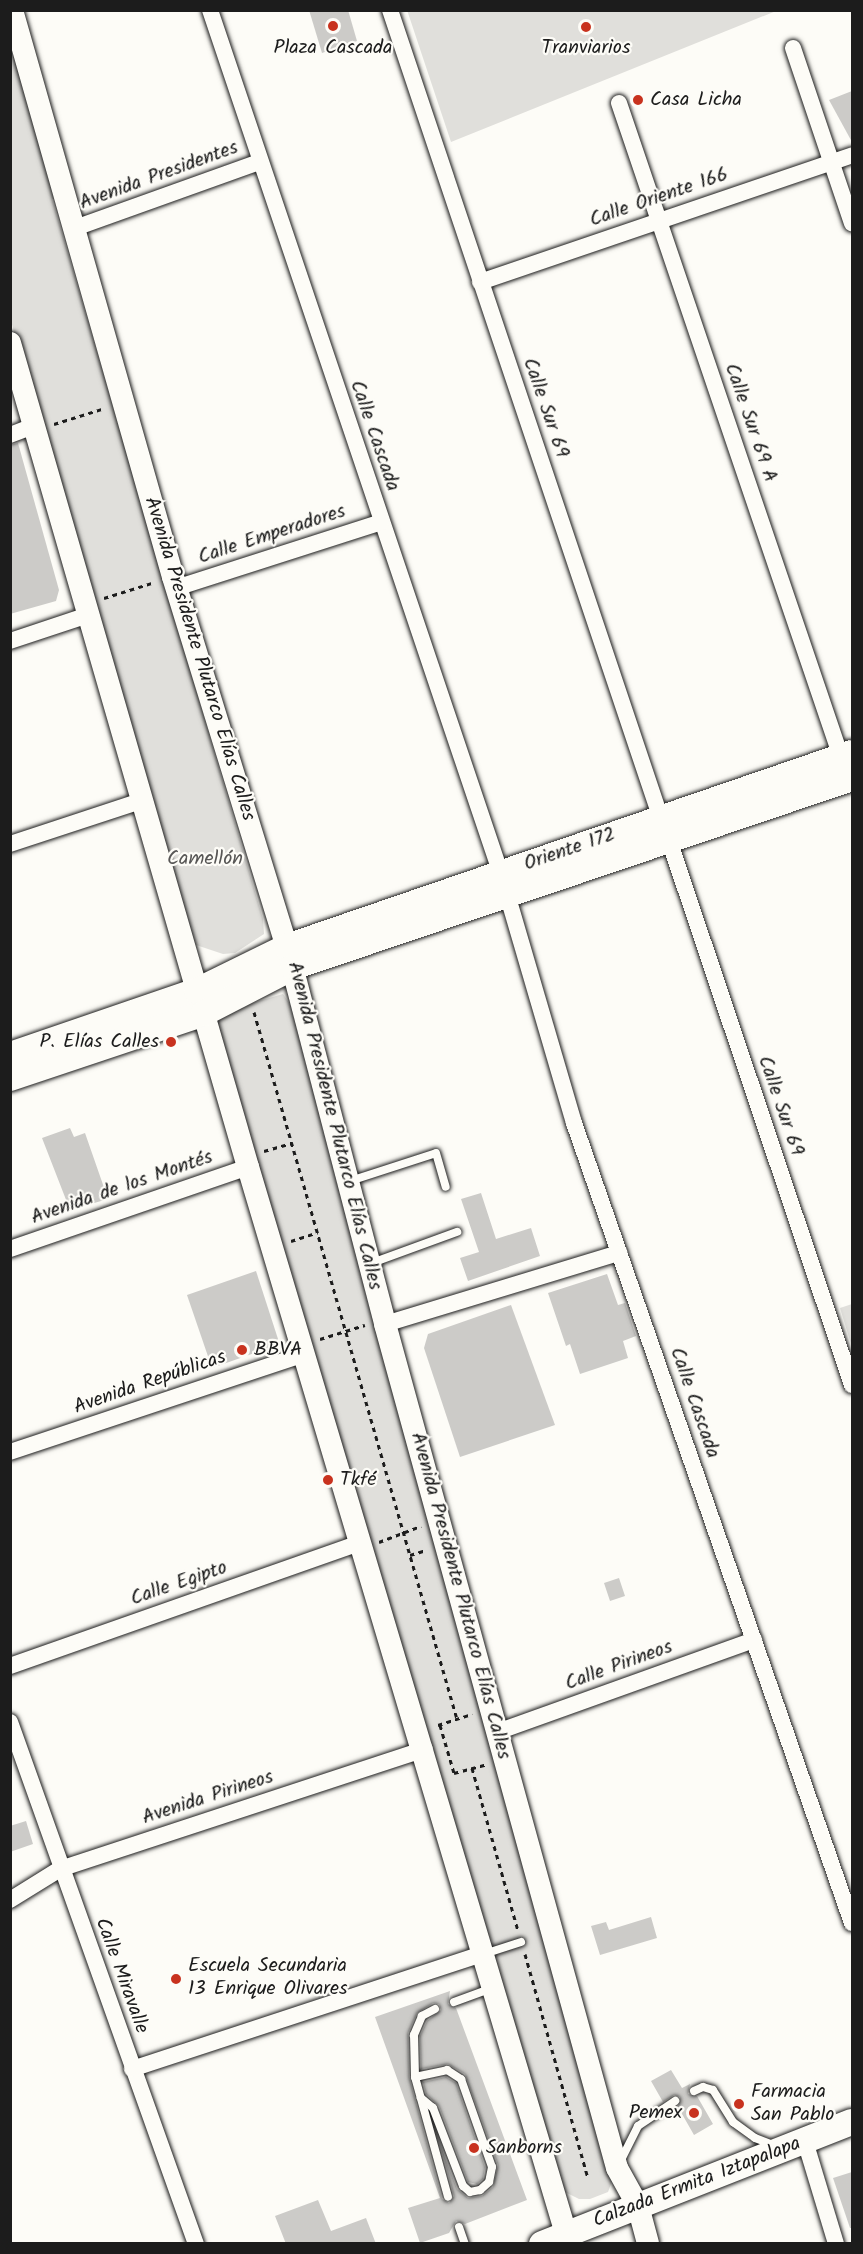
<!DOCTYPE html>
<meta charset="utf-8">
<style>
body{margin:0}
#map{position:relative;width:863px;height:2254px;overflow:hidden;background:#fdfcf7;font-family:Kalam,sans-serif}
div>[style]{position:absolute}
.green>*{inset:0;background:#e0dfdb}
.building>*{inset:0;background:#cccbc8}
.path>*{height:3px;margin-top:-1.5px;transform-origin:0;background:repeating-linear-gradient(90deg,#1c1c1c 0 4.5px,transparent 0 9px)}
.roads{filter:drop-shadow(0 0 2px #1c1c1c) drop-shadow(0 0 2px #1c1c1c)}
.service>*{height:8px;margin:-4px;padding:0 4px;transform-origin:4px;border-radius:4px;background:#fdfcf7}
.minor>*{height:16px;margin:-8px;padding:0 8px;transform-origin:8px;border-radius:8px;background:#fdfcf7}
.secondary>*{height:22px;margin:-11px;padding:0 11px;transform-origin:11px;border-radius:11px;background:#fdfcf7}
.primary>*{height:26px;margin:-13px;padding:0 13px;transform-origin:13px;border-radius:13px;background:#fdfcf7}
.dots>*{width:16px;height:16px;translate:-50% -50%;box-sizing:border-box;border:3px solid #fdfcf7;border-radius:50%}
span{translate:-50% -50%;white-space:nowrap;text-align:center;line-height:1.15;-webkit-text-stroke:4.5px #fdfcf7;paint-order:stroke}
.poi-label{font-size:20px;color:#1c1c1c}
.left{translate:0 -50%;text-align:left}
.right{translate:-100% -50%;text-align:right}
.street-label{font-size:20px;color:#1c1c1c}
.park-label{font-size:20px;color:#575655}
.frame{position:absolute;inset:0;border:12px solid #1c1c1c;pointer-events:none}
</style>
<div id="map">
<div class="green">
<div style="clip-path:polygon(407px 10px,776px 10px,776px 11px,451px 142px)"></div>
<div style="clip-path:polygon(10px 39px,57px 198px,52px 199px,263px 919px,264px 934px,235px 953px,223px 954px,193px 944px,177px 909px,11px 321px)"></div>
<div style="clip-path:polygon(283px 994px,291px 1006px,614px 2176px,608px 2192px,590px 2199px,579px 2199px,565px 2192px,212px 1028px,232px 1009px)"></div>
<div style="clip-path:polygon(852px 1304px,852px 1347px,840px 1308px)"></div>
</div>
<div class="building">
<div style="clip-path:polygon(309px 10px,348px 10px,357px 41px,322px 53px)"></div>
<div style="clip-path:polygon(852px 91px,852px 142px,829px 100px)"></div>
<div style="clip-path:polygon(18px 443px,59px 590px,56px 601px,10px 614px,10px 445px)"></div>
<div style="clip-path:polygon(70px 1128px,74px 1137px,85px 1133px,108px 1199px,70px 1210px,42px 1138px)"></div>
<div style="clip-path:polygon(481px 1193px,496px 1239px,531px 1228px,540px 1256px,468px 1281px,460px 1258px,479px 1252px,461px 1199px)"></div>
<div style="clip-path:polygon(256px 1271px,278px 1339px,272px 1347px,212px 1368px,187px 1295px)"></div>
<div style="clip-path:polygon(607px 1274px,618px 1305px,625px 1303px,636px 1336px,623px 1341px,628px 1358px,580px 1374px,570px 1344px,566px 1346px,548px 1293px)"></div>
<div style="clip-path:polygon(511px 1305px,555px 1425px,460px 1457px,424px 1348px,428px 1334px)"></div>
<div style="clip-path:polygon(619px 1578px,625px 1596px,610px 1601px,604px 1583px)"></div>
<div style="clip-path:polygon(26px 1821px,33px 1844px,10px 1852px,10px 1826px)"></div>
<div style="clip-path:polygon(651px 1917px,657px 1938px,600px 1955px,591px 1926px,606px 1922px,609px 1930px)"></div>
<div style="clip-path:polygon(evenodd,450px 1991px,448px 2004px,456px 2008px,527px 2200px,465px 2224px,456px 2221px,449px 2233px,420px 2243px,408px 2208px,440px 2198px,375px 2017px,450px 1991px,433px 2003px,439px 2004px,441px 2010px,427px 2021px,420px 2036px,421px 2069px,448px 2064px,465px 2074px,498px 2165px,493px 2187px,482px 2196px,468px 2198px,457px 2189px,440px 2144px,454px 2196px,449px 2203px,442px 2199px,409px 2077px,408px 2033px,417px 2013px,433px 2003px)"></div>
<div style="clip-path:polygon(671px 2070px,682px 2088px,690px 2084px,688px 2094px,697px 2096px,713px 2124px,694px 2135px,678px 2107px,680px 2097px,674px 2095px,663px 2102px,651px 2081px)"></div>
<div style="clip-path:polygon(446px 2077px,456px 2083px,485px 2167px,483px 2179px,477px 2184px,468px 2182px,439px 2106px,426px 2094px,423px 2082px)"></div>
<div style="clip-path:polygon(852px 2172px,852px 2228px,850px 2228px,833px 2178px)"></div>
<div style="clip-path:polygon(318px 2200px,331px 2231px,366px 2218px,376px 2244px,286px 2244px,275px 2216px)"></div>
</div>
<div class="path">
<div style="left:54px;top:424px;width:53px;rotate:-17.4deg"></div>
<div style="left:104px;top:598px;width:53px;rotate:-17.4deg"></div>
<div style="left:254px;top:1012px;width:736px;rotate:73.98deg"></div>
<div style="left:264px;top:1151px;width:29px;rotate:-16deg"></div>
<div style="left:291px;top:1241px;width:28px;rotate:-18deg"></div>
<div style="left:320px;top:1339px;width:47px;rotate:-17.3deg"></div>
<div style="left:379px;top:1542px;width:45px;rotate:-20.9deg"></div>
<div style="left:410px;top:1555px;width:17px;rotate:-17deg"></div>
<div style="left:438px;top:1725px;width:36px;rotate:-18deg"></div>
<div style="left:440px;top:1725px;width:50px;rotate:73.7deg"></div>
<div style="left:454px;top:1773px;width:34px;rotate:-15deg"></div>
<div style="left:472px;top:1768px;width:169px;rotate:74.2deg"></div>
<div style="left:525px;top:1954px;width:233px;rotate:74.3deg"></div>
</div>
<div class="roads">
<div class="service">
<div style="left:350px;top:1181px;width:90px;rotate:-18deg"></div>
<div style="left:436px;top:1153px;width:35px;rotate:74deg"></div>
<div style="left:369px;top:1264px;width:94px;rotate:-20deg"></div>
<div style="left:484px;top:1954px;width:39px;rotate:-18deg"></div>
<div style="left:454px;top:2002px;width:40px;rotate:-20.2deg"></div>
<div style="left:435px;top:2009px;width:15px;rotate:152deg"></div>
<div style="left:422px;top:2016px;width:21px;rotate:113deg"></div>
<div style="left:414px;top:2035px;width:42px;rotate:88.6deg"></div>
<div style="left:415px;top:2077px;width:124px;rotate:74.6deg"></div>
<div style="left:415px;top:2077px;width:33px;rotate:-12deg"></div>
<div style="left:447px;top:2070px;width:17px;rotate:33deg"></div>
<div style="left:461px;top:2079px;width:93px;rotate:70.6deg"></div>
<div style="left:492px;top:2167px;width:15px;rotate:101deg"></div>
<div style="left:489px;top:2182px;width:12px;rotate:138deg"></div>
<div style="left:480px;top:2190px;width:10px;rotate:169deg"></div>
<div style="left:470px;top:2192px;width:9px;rotate:-139deg"></div>
<div style="left:463px;top:2186px;width:84px;rotate:-111deg"></div>
<div style="left:433px;top:2108px;width:16px;rotate:-140deg"></div>
<div style="left:694px;top:2091px;width:10px;rotate:-24deg"></div>
<div style="left:703px;top:2087px;width:10px;rotate:17deg"></div>
<div style="left:713px;top:2090px;width:38px;rotate:58deg"></div>
<div style="left:733px;top:2122px;width:27px;rotate:36deg"></div>
<div style="left:755px;top:2138px;width:22px;rotate:21deg"></div>
<div style="left:620px;top:2162px;width:40px;rotate:-63.4deg"></div>
<div style="left:638px;top:2126px;width:45px;rotate:-34deg"></div>
<div style="left:459px;top:2227px;width:18px;rotate:71deg"></div>
</div>
<div class="minor">
<div style="left:210px;top:10px;width:912px;rotate:71.39deg"></div>
<div style="left:390px;top:10px;width:853px;rotate:71.48deg"></div>
<div style="left:793px;top:48px;width:185px;rotate:71.4deg"></div>
<div style="left:619px;top:103px;width:691px;rotate:71.25deg"></div>
<div style="left:72px;top:229px;width:199px;rotate:-19.7deg"></div>
<div style="left:480px;top:282px;width:393px;rotate:-18.8deg"></div>
<div style="left:10px;top:435px;width:26px;rotate:-21deg"></div>
<div style="left:176px;top:588px;width:215px;rotate:-17.8deg"></div>
<div style="left:10px;top:641px;width:82px;rotate:-18.4deg"></div>
<div style="left:669px;top:840px;width:575px;rotate:71.44deg"></div>
<div style="left:10px;top:844px;width:138px;rotate:-18.2deg"></div>
<div style="left:507px;top:894px;width:239px;rotate:73.7deg"></div>
<div style="left:574px;top:1123px;width:847px;rotate:70.84deg"></div>
<div style="left:10px;top:1249px;width:252px;rotate:-19deg"></div>
<div style="left:385px;top:1324px;width:245px;rotate:-16.9deg"></div>
<div style="left:10px;top:1452px;width:310px;rotate:-18.4deg"></div>
<div style="left:10px;top:1666px;width:373px;rotate:-19.4deg"></div>
<div style="left:10px;top:1722px;width:554px;rotate:70.39deg"></div>
<div style="left:497px;top:1732px;width:273px;rotate:-19.7deg"></div>
<div style="left:10px;top:1900px;width:59px;rotate:-31.8deg"></div>
<div style="left:60px;top:1869px;width:384px;rotate:-18.2deg"></div>
<div style="left:132px;top:2069px;width:368px;rotate:-18.2deg"></div>
<div style="left:805px;top:2141px;width:108px;rotate:73.2deg"></div>
</div>
<div class="secondary">
<div style="left:12px;top:10px;width:589px;rotate:74.15deg"></div>
<div style="left:173px;top:577px;width:387px;rotate:72.9deg"></div>
<div style="left:287px;top:947px;width:390px;rotate:75.4deg"></div>
<div style="left:385px;top:1324px;width:875px;rotate:74.63deg"></div>
<div style="left:617px;top:2168px;width:43px;rotate:61.1deg"></div>
<div style="left:638px;top:2206px;width:39px;rotate:75deg"></div>
<div style="left:10px;top:343px;width:858px;rotate:73.89deg"></div>
<div style="left:248px;top:1167px;width:1124px;rotate:73.4deg"></div>
</div>
<div class="primary">
<div style="left:10px;top:1055px;width:198px;rotate:-18.9deg"></div>
<div style="left:197px;top:991px;width:100px;rotate:-26.1deg"></div>
<div style="left:287px;top:947px;width:597px;rotate:-18.95deg"></div>
<div style="left:10px;top:1078px;width:205px;rotate:-18.5deg"></div>
<div style="left:204px;top:1013px;width:100px;rotate:-27.3deg"></div>
<div style="left:293px;top:967px;width:590px;rotate:-18.68deg"></div>
<div style="left:542px;top:2244px;width:333px;rotate:-21.5deg"></div>
</div>
</div>
<div class="dots">
<div style="left:333px;top:26px;background:#c8321e"></div>
<div style="left:586px;top:27px;background:#c8321e"></div>
<div style="left:638px;top:100px;background:#c8321e"></div>
<div style="left:171px;top:1042px;background:#c8321e"></div>
<div style="left:242px;top:1350px;background:#c8321e"></div>
<div style="left:328px;top:1480px;background:#c8321e"></div>
<div style="left:176px;top:1979px;background:#c8321e"></div>
<div style="left:739px;top:2104px;background:#c8321e"></div>
<div style="left:694px;top:2113px;background:#c8321e"></div>
<div style="left:474px;top:2148px;background:#c8321e"></div>
</div>
<div class="poi-label">
<span style="left:333px;top:48px">Plaza Cascada</span>
<span style="left:586px;top:48px">Tranviarios</span>
<span class="left" style="left:650px;top:100px">Casa Licha</span>
<span class="right" style="left:159px;top:1042px">P. Elías Calles</span>
<span class="left" style="left:254px;top:1350px">BBVA</span>
<span class="left" style="left:340px;top:1480px">Tkfé</span>
<span class="left" style="left:188px;top:1978px">Escuela Secundaria<br>13 Enrique Olivares</span>
<span class="left" style="left:751px;top:2104px">Farmacia<br>San Pablo</span>
<span class="right" style="left:682px;top:2113px">Pemex</span>
<span class="left" style="left:486px;top:2148px">Sanborns</span>
</div>
<div class="street-label">
<span style="left:159px;top:176px;rotate:-20deg">Avenida Presidentes</span>
<span style="left:659px;top:198px;rotate:-19deg">Calle Oriente 166</span>
<span style="left:545px;top:408px;rotate:71deg">Calle Sur 69</span>
<span style="left:750px;top:423px;rotate:71deg">Calle Sur 69 A</span>
<span style="left:374px;top:436px;rotate:71deg">Calle Cascada</span>
<span style="left:272px;top:535px;rotate:-18deg">Calle Emperadores</span>
<span style="left:199px;top:659px;rotate:73deg">Avenida Presidente Plutarco Elías Calles</span>
<span style="left:570px;top:850px;rotate:-19deg">Oriente 172</span>
<span style="left:780px;top:1106px;rotate:71deg">Calle Sur 69</span>
<span style="left:334px;top:1126px;rotate:76deg">Avenida Presidente Plutarco Elías Calles</span>
<span style="left:122px;top:1188px;rotate:-19deg">Avenida de los Montés</span>
<span style="left:150px;top:1383px;rotate:-19deg">Avenida Repúblicas</span>
<span style="left:694px;top:1403px;rotate:71deg">Calle Cascada</span>
<span style="left:179px;top:1584px;rotate:-19deg">Calle Egipto</span>
<span style="left:460px;top:1596px;rotate:75deg">Avenida Presidente Plutarco Elías Calles</span>
<span style="left:619px;top:1666px;rotate:-20deg">Calle Pirineos</span>
<span style="left:208px;top:1798px;rotate:-18deg">Avenida Pirineos</span>
<span style="left:121px;top:1976px;rotate:70deg">Calle Miravalle</span>
<span style="left:697px;top:2183px;rotate:-21deg">Calzada Ermita Iztapalapa</span>
</div>
<div class="park-label">
<span style="left:205px;top:859px">Camellón</span>
</div>
<div class="frame"></div>
</div>
